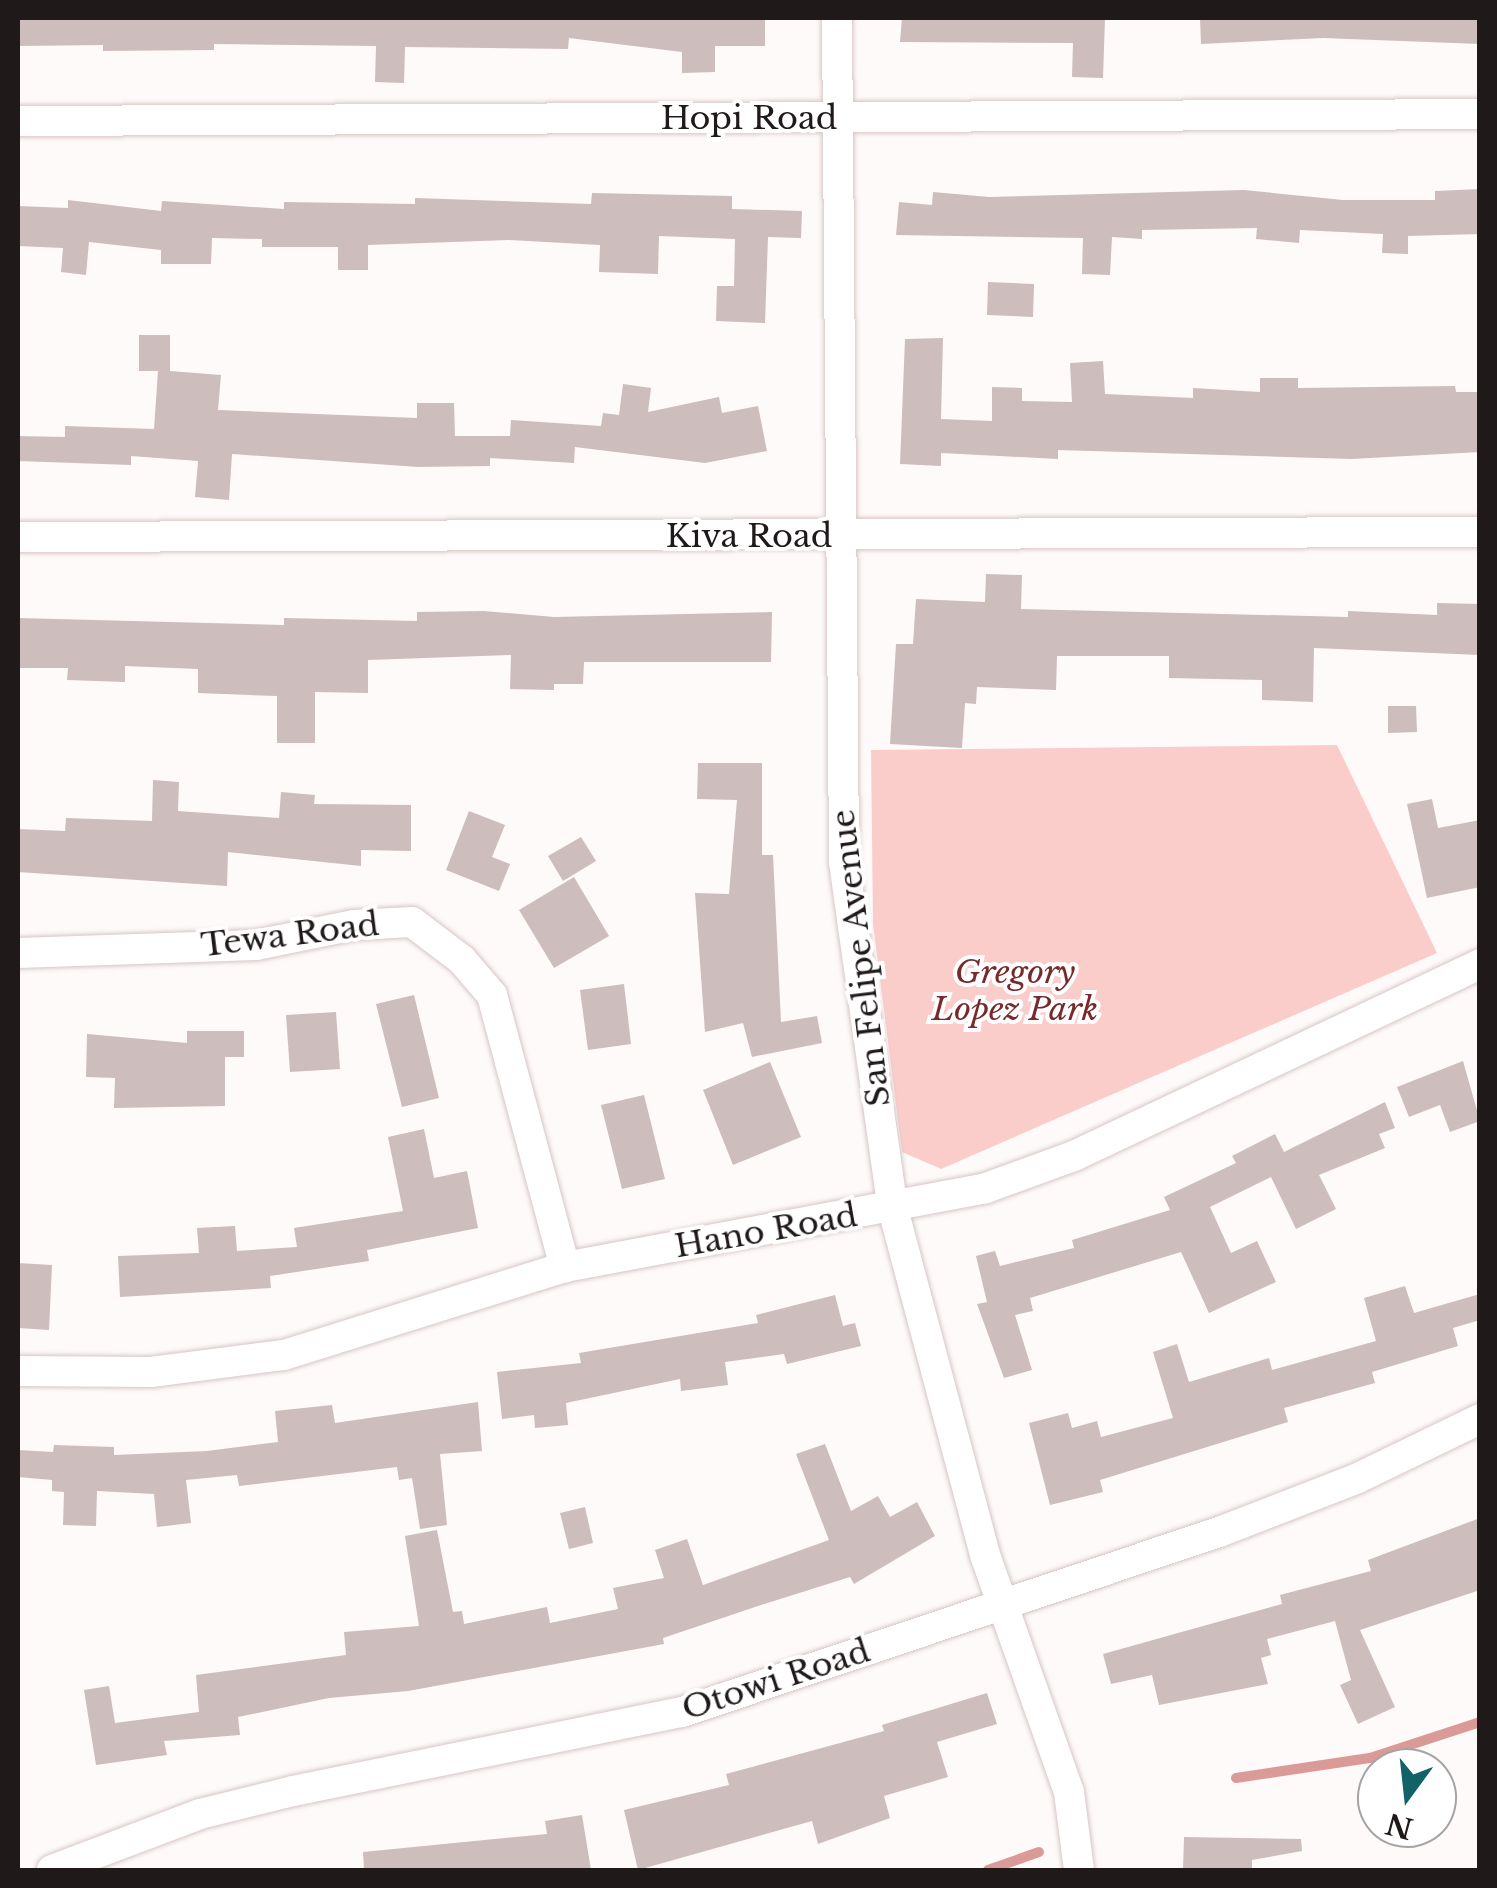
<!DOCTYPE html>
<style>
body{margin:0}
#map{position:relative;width:1497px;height:1888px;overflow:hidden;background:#fdfaf9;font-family:"Libre Baskerville",serif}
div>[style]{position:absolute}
.green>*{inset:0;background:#facdca}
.stream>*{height:10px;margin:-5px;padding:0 5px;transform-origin:5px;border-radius:5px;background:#da9b98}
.building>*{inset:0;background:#cdbdbc}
.roads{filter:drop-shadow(0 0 2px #d6c6c5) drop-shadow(0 0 2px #d6c6c5)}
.minor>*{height:30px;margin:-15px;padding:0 15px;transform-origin:15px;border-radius:15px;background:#fff}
span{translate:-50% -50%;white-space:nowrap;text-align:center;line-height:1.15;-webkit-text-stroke:8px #fff;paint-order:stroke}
.street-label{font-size:32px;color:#1f1919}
.park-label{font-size:32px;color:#762a2c;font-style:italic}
.frame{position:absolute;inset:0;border:20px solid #1f1919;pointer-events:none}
.north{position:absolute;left:1357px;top:1748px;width:100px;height:100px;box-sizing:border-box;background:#fff;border:2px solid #a5a3a3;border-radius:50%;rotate:195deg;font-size:28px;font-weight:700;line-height:40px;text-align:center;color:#1f1919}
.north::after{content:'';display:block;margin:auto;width:35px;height:45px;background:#126267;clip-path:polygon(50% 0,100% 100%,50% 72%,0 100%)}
</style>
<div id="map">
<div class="green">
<div style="clip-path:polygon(1337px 745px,1437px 953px,941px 1169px,902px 1152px,873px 924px,871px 750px)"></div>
</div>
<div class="stream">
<div style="left:1236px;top:1778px;width:135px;rotate:-8.5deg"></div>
<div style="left:1370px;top:1758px;width:116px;rotate:-18.1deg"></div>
<div style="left:988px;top:1870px;width:54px;rotate:-19.4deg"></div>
</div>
<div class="building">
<div style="clip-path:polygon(18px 18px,765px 18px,765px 46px,715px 46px,715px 72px,682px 73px,682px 52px,569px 38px,568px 49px,405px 47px,404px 83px,375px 82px,376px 46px,214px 44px,214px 50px,103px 51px,103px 45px,18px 46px)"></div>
<div style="clip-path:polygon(902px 18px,1105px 18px,1103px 78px,1072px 77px,1073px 43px,900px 42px)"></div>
<div style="clip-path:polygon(1200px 18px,1480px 18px,1480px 44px,1323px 38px,1201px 44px)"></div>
<div style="clip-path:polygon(1480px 189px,1480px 234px,1408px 236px,1408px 254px,1382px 253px,1383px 234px,1300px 230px,1299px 243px,1256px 239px,1257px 228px,1142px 230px,1142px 239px,1112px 237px,1110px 275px,1082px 274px,1083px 238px,896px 235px,899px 202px,932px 205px,933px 192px,989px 197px,1244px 190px,1343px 200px,1435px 200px,1435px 191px)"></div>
<div style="clip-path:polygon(592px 193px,732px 196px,732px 209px,802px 211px,801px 238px,768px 237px,765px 323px,716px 321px,717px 286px,734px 286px,735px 239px,659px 236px,658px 274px,599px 272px,600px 245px,509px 240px,368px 245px,368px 270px,338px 270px,338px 247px,262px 247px,262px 239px,212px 238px,211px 264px,161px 264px,161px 250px,89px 242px,86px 275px,61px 272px,63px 248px,18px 246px,18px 206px,68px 208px,68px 200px,161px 211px,162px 201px,284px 209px,284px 202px,415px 204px,415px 198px,591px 204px)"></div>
<div style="clip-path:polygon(988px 282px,1034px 284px,1033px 317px,987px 315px)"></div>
<div style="clip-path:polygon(139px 335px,170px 335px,170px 371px,221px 375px,218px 410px,417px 418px,417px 403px,454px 403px,455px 436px,510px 436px,511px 420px,601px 426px,603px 413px,619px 415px,623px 384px,651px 388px,648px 412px,719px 397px,722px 413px,758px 406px,767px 451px,705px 463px,575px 447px,574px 463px,490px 458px,490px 466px,418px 467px,232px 454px,229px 500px,195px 497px,198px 461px,131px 456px,131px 465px,18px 461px,18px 436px,65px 437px,65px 426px,154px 429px,158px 371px,139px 371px)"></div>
<div style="clip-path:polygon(943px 338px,941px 419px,992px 421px,992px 387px,1022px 388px,1022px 401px,1072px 402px,1070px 363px,1103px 361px,1105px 394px,1193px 398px,1193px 388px,1260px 392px,1260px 378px,1298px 378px,1298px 388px,1455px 386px,1456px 392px,1480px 392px,1480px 452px,1351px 459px,1058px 450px,1058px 459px,941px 453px,941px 466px,900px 464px,905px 339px)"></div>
<div style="clip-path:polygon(986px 574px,1022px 575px,1021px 609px,1348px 617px,1348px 611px,1437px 615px,1437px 603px,1480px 604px,1480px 655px,1314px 648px,1313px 702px,1262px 700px,1262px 680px,1169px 678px,1169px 656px,1057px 656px,1056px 690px,977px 687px,976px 704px,965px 703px,962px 748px,890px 744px,896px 644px,913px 644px,916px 599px,985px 602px)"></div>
<div style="clip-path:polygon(484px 611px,554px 617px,772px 612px,771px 662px,584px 662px,583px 684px,554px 684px,554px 690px,510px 689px,511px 655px,368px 660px,368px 693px,315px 692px,315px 743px,277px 743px,277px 696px,198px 693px,198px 669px,125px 666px,125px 682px,67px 680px,68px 668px,18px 668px,18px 618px,284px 625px,284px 618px,417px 621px,417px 612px)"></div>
<div style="clip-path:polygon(1388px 706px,1416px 706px,1417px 732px,1388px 733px)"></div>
<div style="clip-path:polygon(698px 763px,762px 763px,762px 855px,773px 855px,781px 1022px,817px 1016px,822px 1043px,752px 1057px,743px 1023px,705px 1032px,695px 893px,729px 894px,737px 800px,697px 799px)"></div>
<div style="clip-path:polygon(153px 780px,179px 782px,178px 811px,279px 818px,281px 792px,315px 795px,314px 804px,411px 805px,411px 851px,361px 850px,361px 866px,228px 852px,227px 886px,18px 872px,18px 829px,65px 831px,66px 818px,152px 821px)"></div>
<div style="clip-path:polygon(1432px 799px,1438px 828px,1480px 820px,1480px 887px,1427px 898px,1407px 804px)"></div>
<div style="clip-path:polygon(469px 811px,505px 825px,492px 857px,510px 864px,499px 891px,446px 870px)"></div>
<div style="clip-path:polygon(581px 837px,596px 861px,563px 881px,548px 856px)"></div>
<div style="clip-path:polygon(574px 877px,609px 936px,554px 968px,519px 910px)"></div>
<div style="clip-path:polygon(624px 984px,631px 1044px,588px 1050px,580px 990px)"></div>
<div style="clip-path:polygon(414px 995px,439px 1098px,402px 1107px,376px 1004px)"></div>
<div style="clip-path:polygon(336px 1012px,340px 1069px,290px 1072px,286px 1015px)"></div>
<div style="clip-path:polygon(187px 1031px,244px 1031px,244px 1057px,225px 1057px,225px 1106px,114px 1108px,115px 1078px,86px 1077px,87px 1034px,187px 1043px)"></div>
<div style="clip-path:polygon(1463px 1061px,1480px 1121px,1450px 1132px,1440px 1105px,1409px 1117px,1397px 1087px)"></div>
<div style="clip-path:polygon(770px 1062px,801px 1137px,733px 1165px,703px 1090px)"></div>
<div style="clip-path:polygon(644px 1095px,665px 1179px,622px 1189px,601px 1105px)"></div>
<div style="clip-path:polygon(1385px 1102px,1395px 1128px,1379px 1134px,1385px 1148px,1319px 1175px,1336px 1209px,1296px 1229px,1271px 1177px,1210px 1207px,1231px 1253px,1257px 1241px,1276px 1282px,1209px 1313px,1181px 1252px,1030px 1298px,1033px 1311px,1015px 1315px,1032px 1370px,1004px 1378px,977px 1304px,987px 1302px,976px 1256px,995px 1251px,1000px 1266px,1074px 1248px,1072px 1240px,1170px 1210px,1164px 1197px,1236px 1163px,1232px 1156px,1275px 1134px,1284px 1152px)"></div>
<div style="clip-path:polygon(424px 1129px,434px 1178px,467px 1171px,478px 1228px,367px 1250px,369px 1261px,270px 1276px,271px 1288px,120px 1297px,118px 1256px,199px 1253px,197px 1228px,235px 1226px,237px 1251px,297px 1247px,294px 1228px,403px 1211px,388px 1137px)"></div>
<div style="clip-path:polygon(18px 1263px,52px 1265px,49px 1330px,19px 1328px)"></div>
<div style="clip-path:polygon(1405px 1286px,1414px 1313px,1480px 1294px,1480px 1320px,1453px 1328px,1458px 1346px,1372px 1372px,1375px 1383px,1284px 1408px,1288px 1422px,1100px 1480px,1103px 1492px,1050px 1505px,1029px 1423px,1068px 1413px,1072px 1428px,1097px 1421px,1101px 1437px,1173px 1418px,1153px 1352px,1177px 1344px,1189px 1382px,1269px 1358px,1272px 1370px,1376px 1341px,1364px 1298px)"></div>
<div style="clip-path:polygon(835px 1295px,843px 1326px,855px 1323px,861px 1346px,787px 1364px,784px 1354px,725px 1362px,728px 1385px,681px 1391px,680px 1379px,566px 1403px,568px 1425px,535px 1428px,534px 1415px,502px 1419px,497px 1372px,581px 1363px,579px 1353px,758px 1323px,756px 1315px)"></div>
<div style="clip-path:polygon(478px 1402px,482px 1451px,440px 1454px,447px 1525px,420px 1529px,412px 1478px,399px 1480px,397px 1467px,239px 1486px,237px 1475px,186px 1480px,191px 1523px,157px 1527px,154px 1494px,97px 1491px,96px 1526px,63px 1525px,64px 1492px,52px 1491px,52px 1480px,18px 1477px,18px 1450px,53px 1452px,54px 1445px,114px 1447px,114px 1455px,207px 1451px,278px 1442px,275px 1411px,332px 1405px,335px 1423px)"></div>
<div style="clip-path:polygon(825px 1444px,851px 1511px,878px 1496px,890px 1517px,917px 1502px,935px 1536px,854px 1584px,850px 1577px,761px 1605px,663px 1638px,664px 1644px,408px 1691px,329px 1698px,238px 1717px,240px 1735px,164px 1741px,167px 1755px,96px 1765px,84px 1690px,109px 1686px,115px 1723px,199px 1712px,196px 1675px,346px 1655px,344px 1632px,419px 1626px,405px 1536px,437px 1530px,453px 1612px,462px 1611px,464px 1624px,547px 1607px,550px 1623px,618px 1609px,613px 1588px,664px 1578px,655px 1550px,687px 1539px,703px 1585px,829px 1540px,796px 1454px)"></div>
<div style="clip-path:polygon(585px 1507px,593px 1543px,569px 1549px,560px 1513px)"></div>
<div style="clip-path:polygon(1480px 1518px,1480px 1590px,1360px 1630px,1395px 1707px,1358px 1724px,1340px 1685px,1351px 1680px,1335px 1621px,1267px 1639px,1271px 1655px,1261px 1658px,1268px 1684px,1159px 1705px,1152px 1675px,1111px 1684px,1103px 1654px,1282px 1604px,1280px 1595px,1371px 1571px,1368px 1560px)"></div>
<div style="clip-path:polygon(987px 1693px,997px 1724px,937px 1742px,948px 1777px,884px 1796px,890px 1818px,818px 1844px,812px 1821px,638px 1870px,624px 1810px,729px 1785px,726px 1774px,884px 1731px,882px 1725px)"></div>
<div style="clip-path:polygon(582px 1815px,591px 1870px,364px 1870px,363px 1852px,547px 1834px,545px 1821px)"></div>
<div style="clip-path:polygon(1184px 1837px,1301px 1839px,1302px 1851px,1252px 1860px,1252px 1870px,1183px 1870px)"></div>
</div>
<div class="roads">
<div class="minor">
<div style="left:837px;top:18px;width:844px;rotate:89.52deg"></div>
<div style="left:844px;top:862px;width:350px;rotate:82deg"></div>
<div style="left:893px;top:1209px;width:358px;rotate:75.1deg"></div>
<div style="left:985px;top:1555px;width:251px;rotate:70.5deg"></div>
<div style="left:1069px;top:1792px;width:79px;rotate:82.7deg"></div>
<div style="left:18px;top:121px;width:1462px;rotate:-0.27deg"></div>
<div style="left:18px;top:537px;width:1462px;rotate:-0.2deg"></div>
<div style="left:18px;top:953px;width:238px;rotate:-1.9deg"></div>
<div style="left:256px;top:945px;width:100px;rotate:-11.5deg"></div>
<div style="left:354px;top:925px;width:58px;rotate:-3deg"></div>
<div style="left:412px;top:922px;width:63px;rotate:37.2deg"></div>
<div style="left:462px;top:960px;width:46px;rotate:49.4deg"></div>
<div style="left:492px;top:995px;width:282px;rotate:75deg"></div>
<div style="left:18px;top:1371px;width:133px;rotate:0.4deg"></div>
<div style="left:151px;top:1372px;width:134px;rotate:-7.3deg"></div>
<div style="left:284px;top:1355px;width:294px;rotate:-17.4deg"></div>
<div style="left:565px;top:1267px;width:428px;rotate:-10.6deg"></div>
<div style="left:986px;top:1188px;width:94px;rotate:-20deg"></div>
<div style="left:1074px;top:1156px;width:449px;rotate:-25.3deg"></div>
<div style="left:52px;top:1870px;width:158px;rotate:-20.7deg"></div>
<div style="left:200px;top:1814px;width:96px;rotate:-13.9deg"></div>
<div style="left:293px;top:1791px;width:397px;rotate:-11.5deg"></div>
<div style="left:682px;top:1712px;width:566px;rotate:-18.53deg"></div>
<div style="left:1219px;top:1532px;width:149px;rotate:-21.2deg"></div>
<div style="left:1358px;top:1478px;width:136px;rotate:-25.8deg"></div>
</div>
</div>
<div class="street-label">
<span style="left:749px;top:118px">Hopi Road</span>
<span style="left:749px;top:536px">Kiva Road</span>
<span style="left:290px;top:935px;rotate:-7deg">Tewa Road</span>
<span style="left:861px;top:958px;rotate:-97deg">San Felipe Avenue</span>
<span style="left:766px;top:1231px;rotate:-10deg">Hano Road</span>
<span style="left:776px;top:1680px;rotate:-18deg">Otowi Road</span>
</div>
<div class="park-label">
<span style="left:1015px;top:991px">Gregory<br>Lopez Park</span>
</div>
<div class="frame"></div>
<div class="north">N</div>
</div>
